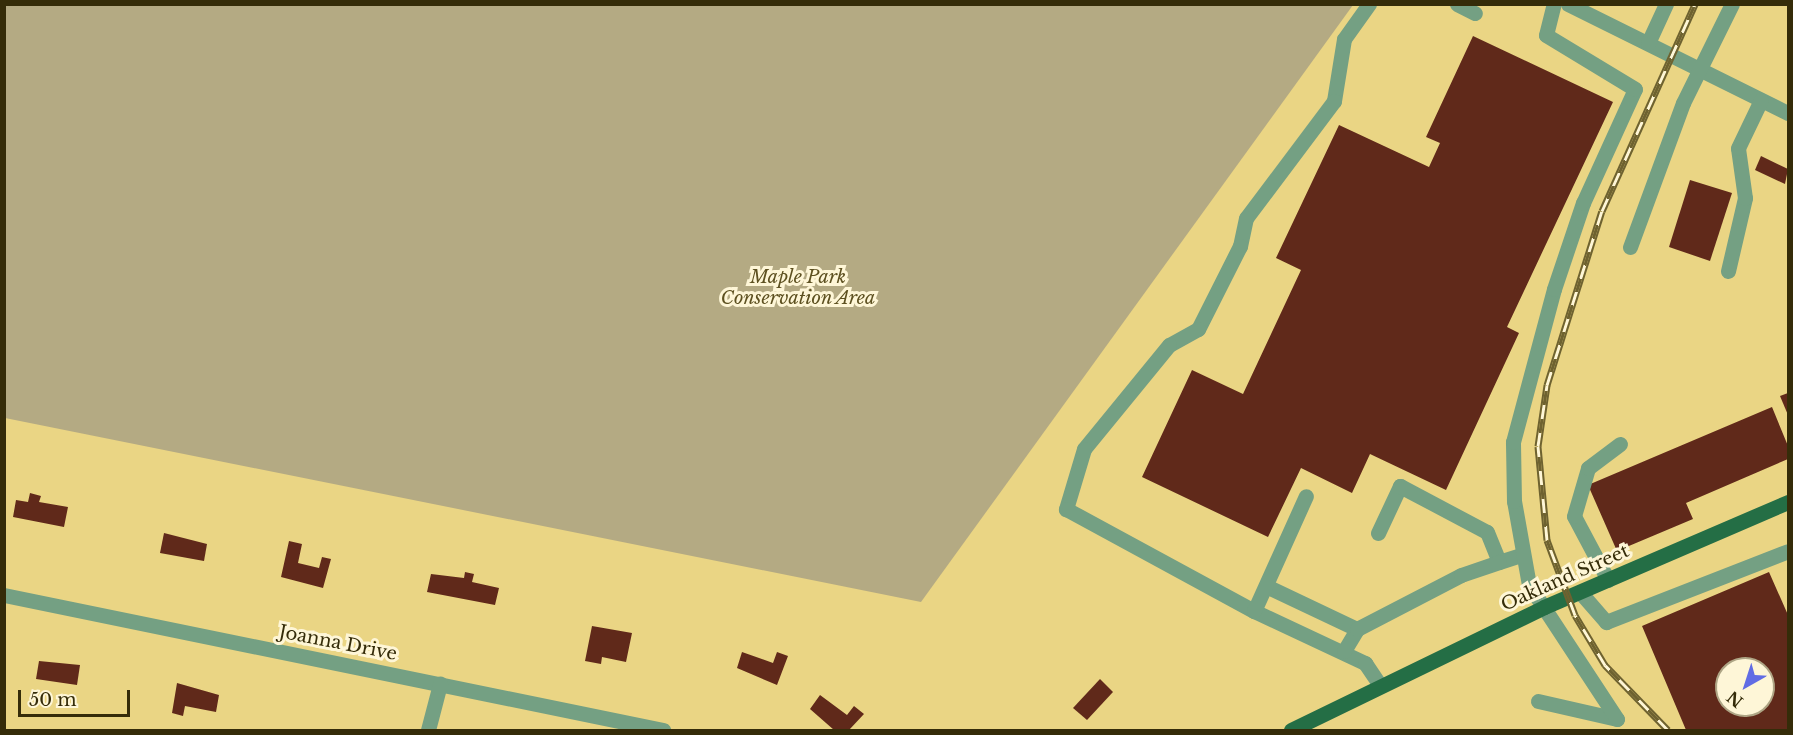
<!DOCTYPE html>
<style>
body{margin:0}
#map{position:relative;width:1793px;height:735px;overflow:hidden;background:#ead584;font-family:"Libre Baskerville",serif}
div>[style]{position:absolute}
.green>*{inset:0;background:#b4aa83}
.building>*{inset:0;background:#60291a}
.minor>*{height:15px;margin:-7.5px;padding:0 7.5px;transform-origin:7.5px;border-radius:7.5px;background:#74a083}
.major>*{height:15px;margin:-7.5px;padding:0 7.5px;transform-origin:7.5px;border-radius:7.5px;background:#246e45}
.rail>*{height:7px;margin-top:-3.5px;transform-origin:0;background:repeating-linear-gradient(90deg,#fef6d7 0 14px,#6e6230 0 28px);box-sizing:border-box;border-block:2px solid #6e6230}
span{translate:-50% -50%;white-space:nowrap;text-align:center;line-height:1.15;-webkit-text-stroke:6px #fef6d7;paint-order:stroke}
.park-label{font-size:18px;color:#5d5020;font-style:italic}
.street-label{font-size:18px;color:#352c09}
.frame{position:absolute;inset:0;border:6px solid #352c09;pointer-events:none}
.north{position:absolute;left:1715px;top:657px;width:60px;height:60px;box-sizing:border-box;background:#fef6d7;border:2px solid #aea585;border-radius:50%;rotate:219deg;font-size:16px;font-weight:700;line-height:24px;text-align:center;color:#352c09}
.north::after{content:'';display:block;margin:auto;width:21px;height:27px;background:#616ce4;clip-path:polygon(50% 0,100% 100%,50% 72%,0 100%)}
.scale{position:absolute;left:18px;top:690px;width:112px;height:27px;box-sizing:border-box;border:3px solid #352c09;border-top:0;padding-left:8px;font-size:18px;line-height:21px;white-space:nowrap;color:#352c09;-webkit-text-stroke:4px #fef6d7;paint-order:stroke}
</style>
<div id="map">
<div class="green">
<div style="clip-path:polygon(4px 5px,5px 4px,1353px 5px,921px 602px,5px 418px)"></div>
</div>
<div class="building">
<div style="clip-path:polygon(1473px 36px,1613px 102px,1507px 327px,1519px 333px,1446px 490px,1370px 454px,1352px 493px,1301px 468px,1268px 537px,1142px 477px,1192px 370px,1243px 394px,1301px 270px,1276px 258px,1339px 125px,1429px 167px,1440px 143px,1426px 137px)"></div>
<div style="clip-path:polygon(1761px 156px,1788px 169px,1785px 184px,1755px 170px)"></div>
<div style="clip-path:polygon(1690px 180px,1732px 193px,1710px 261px,1669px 247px)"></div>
<div style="clip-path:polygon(1788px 393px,1788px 415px,1780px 396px)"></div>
<div style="clip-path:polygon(1772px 407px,1788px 446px,1788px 459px,1686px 503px,1693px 519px,1617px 551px,1588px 485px)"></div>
<div style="clip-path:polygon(30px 493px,41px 496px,39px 502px,68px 507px,64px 527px,13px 517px,16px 500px,28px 502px)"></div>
<div style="clip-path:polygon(164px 533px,207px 544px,204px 561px,160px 553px)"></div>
<div style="clip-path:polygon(289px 541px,302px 544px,298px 563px,319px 568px,322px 557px,331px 559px,323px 588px,281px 577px)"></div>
<div style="clip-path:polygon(465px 572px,474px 574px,472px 582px,499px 588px,495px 605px,427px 592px,431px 574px,464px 578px)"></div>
<div style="clip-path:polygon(evenodd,1769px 572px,1788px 615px,1788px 730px,1686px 730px,1642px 626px,1769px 572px,1727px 669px,1763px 669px,1763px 705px,1727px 705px,1727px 669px)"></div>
<div style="clip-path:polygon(592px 626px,632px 633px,626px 662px,602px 657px,601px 664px,585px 661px)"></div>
<div style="clip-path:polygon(742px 652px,773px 663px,777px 652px,788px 656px,777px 685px,737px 668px)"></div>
<div style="clip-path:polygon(39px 661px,80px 665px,77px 685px,36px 679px)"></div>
<div style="clip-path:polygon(1100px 679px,1113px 692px,1087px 720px,1073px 708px)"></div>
<div style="clip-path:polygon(177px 683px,219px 695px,216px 712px,185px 706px,183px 716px,172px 713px)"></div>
<div style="clip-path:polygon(820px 695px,847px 715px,854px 706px,864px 714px,849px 730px,834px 730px,810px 709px)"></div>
</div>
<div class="minor">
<div style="left:1369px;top:4px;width:43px;rotate:125.5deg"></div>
<div style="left:1344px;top:39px;width:63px;rotate:99.2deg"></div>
<div style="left:1334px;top:101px;width:146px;rotate:126.9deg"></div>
<div style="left:1246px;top:218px;width:29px;rotate:102deg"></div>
<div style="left:1240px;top:246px;width:93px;rotate:116.8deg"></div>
<div style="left:1198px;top:329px;width:33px;rotate:151deg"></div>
<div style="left:1169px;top:345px;width:134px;rotate:129.3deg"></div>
<div style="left:1084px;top:449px;width:63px;rotate:106.7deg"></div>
<div style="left:1066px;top:509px;width:214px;rotate:28.5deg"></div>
<div style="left:1254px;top:611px;width:123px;rotate:25.1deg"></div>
<div style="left:1365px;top:663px;width:27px;rotate:56deg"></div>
<div style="left:1457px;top:4px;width:20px;rotate:27deg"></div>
<div style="left:1568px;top:4px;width:246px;rotate:26.4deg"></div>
<div style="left:1648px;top:43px;width:43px;rotate:-65.2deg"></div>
<div style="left:1630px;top:247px;width:153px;rotate:-69.8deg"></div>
<div style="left:1683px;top:103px;width:110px;rotate:-63.7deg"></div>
<div style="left:1728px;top:271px;width:75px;rotate:-76.9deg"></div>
<div style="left:1745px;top:198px;width:50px;rotate:-98deg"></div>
<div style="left:1738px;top:148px;width:53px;rotate:-64.4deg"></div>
<div style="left:1378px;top:533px;width:52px;rotate:-64.9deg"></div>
<div style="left:1400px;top:486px;width:98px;rotate:27.9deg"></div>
<div style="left:1487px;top:532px;width:32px;rotate:68deg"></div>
<div style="left:1499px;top:562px;width:25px;rotate:-18deg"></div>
<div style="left:1608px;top:580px;width:72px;rotate:-118deg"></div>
<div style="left:1574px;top:516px;width:50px;rotate:-73.7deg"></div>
<div style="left:1588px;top:468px;width:40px;rotate:-37deg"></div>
<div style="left:1266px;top:586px;width:101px;rotate:25.3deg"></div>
<div style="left:1580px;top:592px;width:40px;rotate:49deg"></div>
<div style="left:1606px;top:622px;width:195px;rotate:-21.3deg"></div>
<div style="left:4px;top:595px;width:673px;rotate:11.58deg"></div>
<div style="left:1254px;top:611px;width:126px;rotate:-65.7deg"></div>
<div style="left:1344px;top:651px;width:26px;rotate:-59deg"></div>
<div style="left:1357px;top:629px;width:117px;rotate:-27.4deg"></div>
<div style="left:1461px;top:575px;width:40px;rotate:-18.9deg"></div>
<div style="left:1538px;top:701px;width:81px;rotate:12.8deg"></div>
<div style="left:1617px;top:719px;width:160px;rotate:-123.3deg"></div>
<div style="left:1529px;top:585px;width:85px;rotate:-100.1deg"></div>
<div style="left:1514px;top:501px;width:59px;rotate:-91deg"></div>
<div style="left:1513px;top:442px;width:158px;rotate:-75deg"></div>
<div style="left:1554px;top:289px;width:91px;rotate:-71.4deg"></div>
<div style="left:1583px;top:203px;width:125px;rotate:-65.5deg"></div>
<div style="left:1635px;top:89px;width:104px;rotate:-148.8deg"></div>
<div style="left:1546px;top:35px;width:32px;rotate:-76deg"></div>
<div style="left:428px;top:730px;width:48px;rotate:-75.4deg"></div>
</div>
<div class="major">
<div style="left:1291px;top:730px;width:281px;rotate:-25.9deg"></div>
<div style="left:1544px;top:607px;width:266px;rotate:-23.3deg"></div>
</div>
<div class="rail">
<div style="left:1668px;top:730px;width:91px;rotate:-134.1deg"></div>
<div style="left:1605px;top:665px;width:58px;rotate:-121deg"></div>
<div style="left:1575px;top:615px;width:80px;rotate:-110.5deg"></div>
<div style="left:1547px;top:540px;width:94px;rotate:-95.5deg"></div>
<div style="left:1538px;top:446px;width:62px;rotate:-81.6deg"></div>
<div style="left:1547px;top:385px;width:182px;rotate:-72.5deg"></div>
<div style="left:1602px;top:211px;width:227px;rotate:-65.8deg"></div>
</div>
<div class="park-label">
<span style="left:798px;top:288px">Maple Park<br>Conservation Area</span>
</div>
<div class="street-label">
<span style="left:1565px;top:578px;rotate:-24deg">Oakland Street</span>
<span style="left:338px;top:643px;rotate:11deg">Joanna Drive</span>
</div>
<div class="frame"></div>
<div class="north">N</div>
<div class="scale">50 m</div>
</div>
